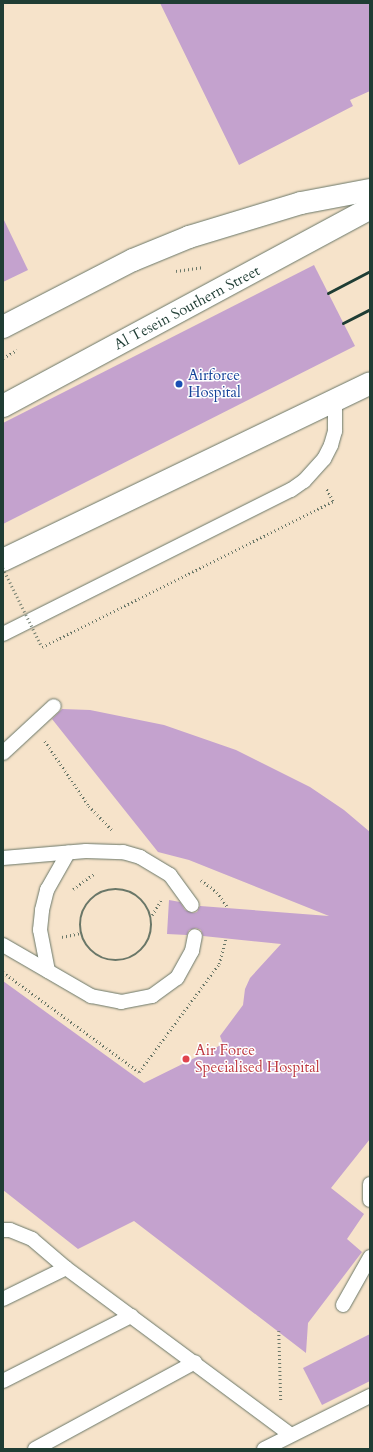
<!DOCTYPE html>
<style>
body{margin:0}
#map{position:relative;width:373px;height:1452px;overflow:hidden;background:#f6e3ca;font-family:Cardo,serif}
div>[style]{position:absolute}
.building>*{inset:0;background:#c4a2ce}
.path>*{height:2.5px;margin-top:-1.25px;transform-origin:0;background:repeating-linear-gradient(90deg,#6a7768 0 1px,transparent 0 4px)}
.path>.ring{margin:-1.25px;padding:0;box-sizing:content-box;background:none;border:2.5px solid #6a7768;border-radius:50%}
.roads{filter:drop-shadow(0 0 1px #6a7768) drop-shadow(0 0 1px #6a7768)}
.lane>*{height:14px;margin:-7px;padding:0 7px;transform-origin:7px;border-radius:7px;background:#fff}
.secondary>*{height:22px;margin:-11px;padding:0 11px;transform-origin:11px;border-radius:11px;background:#fff}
.highway>*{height:22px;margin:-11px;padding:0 11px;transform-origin:11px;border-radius:11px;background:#fff}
.rail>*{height:3px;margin:-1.5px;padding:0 1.5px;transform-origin:1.5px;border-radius:1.5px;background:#1f3d34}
.path-bridge>*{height:2.5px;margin-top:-1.25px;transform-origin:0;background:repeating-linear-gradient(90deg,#6a7768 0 1px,transparent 0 4px)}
.dots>*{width:11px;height:11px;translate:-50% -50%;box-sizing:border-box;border:2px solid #fff;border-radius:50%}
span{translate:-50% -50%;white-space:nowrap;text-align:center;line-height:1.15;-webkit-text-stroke:3px #fff;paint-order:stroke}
.street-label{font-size:15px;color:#1f3d34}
.transit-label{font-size:15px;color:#164399}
.left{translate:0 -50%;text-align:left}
.health-label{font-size:15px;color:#be3a42}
.frame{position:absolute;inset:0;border:4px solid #1f3d34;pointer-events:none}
</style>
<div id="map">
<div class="building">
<div style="clip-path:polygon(160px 3px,370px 3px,370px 91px,350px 100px,353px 106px,239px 165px)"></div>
<div style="clip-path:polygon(3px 218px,28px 270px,3px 282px)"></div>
<div style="clip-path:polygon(314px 265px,355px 346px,3px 524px,3px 423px)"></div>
<div style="clip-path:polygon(62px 709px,90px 710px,164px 725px,236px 750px,310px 787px,344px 810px,370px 832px,370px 1139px,331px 1188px,364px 1214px,347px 1239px,362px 1252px,308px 1323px,306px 1353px,134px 1221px,78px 1249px,3px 1190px,3px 981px,144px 1083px,223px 1044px,220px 1036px,243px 1005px,245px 989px,250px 978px,281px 944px,203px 936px,201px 930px,196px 928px,189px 930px,187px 935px,167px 934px,169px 900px,180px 902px,185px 910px,193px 913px,197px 912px,200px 906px,329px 916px,189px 860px,158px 852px,52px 719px)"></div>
<div style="clip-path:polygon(370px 1334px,370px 1381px,322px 1405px,303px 1368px)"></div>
</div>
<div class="path">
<div style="left:176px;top:271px;width:28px;rotate:-8deg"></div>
<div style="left:3px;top:358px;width:16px;rotate:-30deg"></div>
<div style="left:42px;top:647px;width:326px;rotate:-26.6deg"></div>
<div style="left:333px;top:501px;width:14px;rotate:-120deg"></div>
<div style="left:45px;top:741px;width:78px;rotate:55.9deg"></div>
<div style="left:89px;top:806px;width:33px;rotate:46deg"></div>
<div style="left:201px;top:880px;width:20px;rotate:37deg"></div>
<div style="left:217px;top:892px;width:19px;rotate:55deg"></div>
<div class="ring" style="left:80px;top:889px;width:69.5px;height:69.5px"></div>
<div style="left:73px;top:889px;width:27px;rotate:-36deg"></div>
<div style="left:152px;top:915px;width:19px;rotate:-58deg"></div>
<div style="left:62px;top:937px;width:19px;rotate:-12deg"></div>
<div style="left:3px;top:972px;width:169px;rotate:36.3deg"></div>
<div style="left:139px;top:1072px;width:134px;rotate:-53.5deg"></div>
<div style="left:219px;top:964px;width:27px;rotate:-75deg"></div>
<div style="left:279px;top:1331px;width:71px;rotate:88.4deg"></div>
</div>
<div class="roads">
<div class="lane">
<div style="left:3px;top:634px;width:322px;rotate:-26.6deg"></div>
<div style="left:291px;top:490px;width:16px;rotate:-35deg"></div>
<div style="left:304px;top:481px;width:30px;rotate:-48deg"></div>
<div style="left:324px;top:459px;width:16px;rotate:-63deg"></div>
<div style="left:331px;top:445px;width:15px;rotate:-74deg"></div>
<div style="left:335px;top:431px;width:30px;rotate:-90deg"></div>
<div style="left:3px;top:753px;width:69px;rotate:-42.7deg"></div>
<div style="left:3px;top:858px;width:83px;rotate:-4.8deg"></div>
<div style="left:86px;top:851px;width:37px;rotate:2deg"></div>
<div style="left:123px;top:852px;width:18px;rotate:16deg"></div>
<div style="left:140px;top:857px;width:35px;rotate:31deg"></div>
<div style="left:170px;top:875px;width:37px;rotate:54deg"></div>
<div style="left:3px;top:945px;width:102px;rotate:30.1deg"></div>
<div style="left:91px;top:996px;width:31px;rotate:11deg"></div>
<div style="left:121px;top:1002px;width:32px;rotate:-11deg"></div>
<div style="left:152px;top:996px;width:31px;rotate:-36deg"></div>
<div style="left:177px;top:978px;width:31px;rotate:-61deg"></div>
<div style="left:192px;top:951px;width:15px;rotate:-79deg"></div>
<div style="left:48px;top:971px;width:42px;rotate:-101deg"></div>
<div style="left:40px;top:930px;width:20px;rotate:-84deg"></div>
<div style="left:42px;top:910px;width:21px;rotate:-76deg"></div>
<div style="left:47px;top:890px;width:43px;rotate:-60.4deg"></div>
<div style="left:370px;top:1184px;width:16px;rotate:90deg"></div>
<div style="left:3px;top:1230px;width:7px"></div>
<div style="left:10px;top:1230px;width:24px;rotate:22deg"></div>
<div style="left:32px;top:1239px;width:45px;rotate:40.5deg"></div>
<div style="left:66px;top:1268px;width:280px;rotate:36.6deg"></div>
<div style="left:3px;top:1299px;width:70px;rotate:-26.2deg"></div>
<div style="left:343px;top:1305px;width:55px;rotate:-60.6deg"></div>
<div style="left:3px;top:1381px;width:144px;rotate:-26.9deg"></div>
<div style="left:35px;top:1449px;width:182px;rotate:-28.5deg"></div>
<div style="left:264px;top:1449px;width:119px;rotate:-26.6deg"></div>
</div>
<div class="secondary">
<div style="left:3px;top:327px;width:146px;rotate:-27.3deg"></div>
<div style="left:133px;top:260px;width:61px;rotate:-22.3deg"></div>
<div style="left:189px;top:237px;width:117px;rotate:-16.9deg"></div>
<div style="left:301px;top:203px;width:70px;rotate:-10.7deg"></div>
</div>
<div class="highway">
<div style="left:3px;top:406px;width:417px;rotate:-28.3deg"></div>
<div style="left:3px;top:560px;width:407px;rotate:-25.7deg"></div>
</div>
</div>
<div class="rail">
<div style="left:328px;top:293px;width:47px;rotate:-27.6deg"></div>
<div style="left:343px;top:323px;width:30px;rotate:-27deg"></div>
</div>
<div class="path-bridge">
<div style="left:3px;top:568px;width:88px;rotate:63.7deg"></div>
</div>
<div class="dots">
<div style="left:179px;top:384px;background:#1a4fb4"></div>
<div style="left:186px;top:1059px;background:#e0444e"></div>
</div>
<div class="street-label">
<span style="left:187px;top:308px;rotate:-28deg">Al Tesein Southern Street</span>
</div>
<div class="transit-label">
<span class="left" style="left:188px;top:384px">Airforce<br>Hospital</span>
</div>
<div class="health-label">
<span class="left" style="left:195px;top:1059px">Air Force<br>Specialised Hospital</span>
</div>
<div class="frame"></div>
</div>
